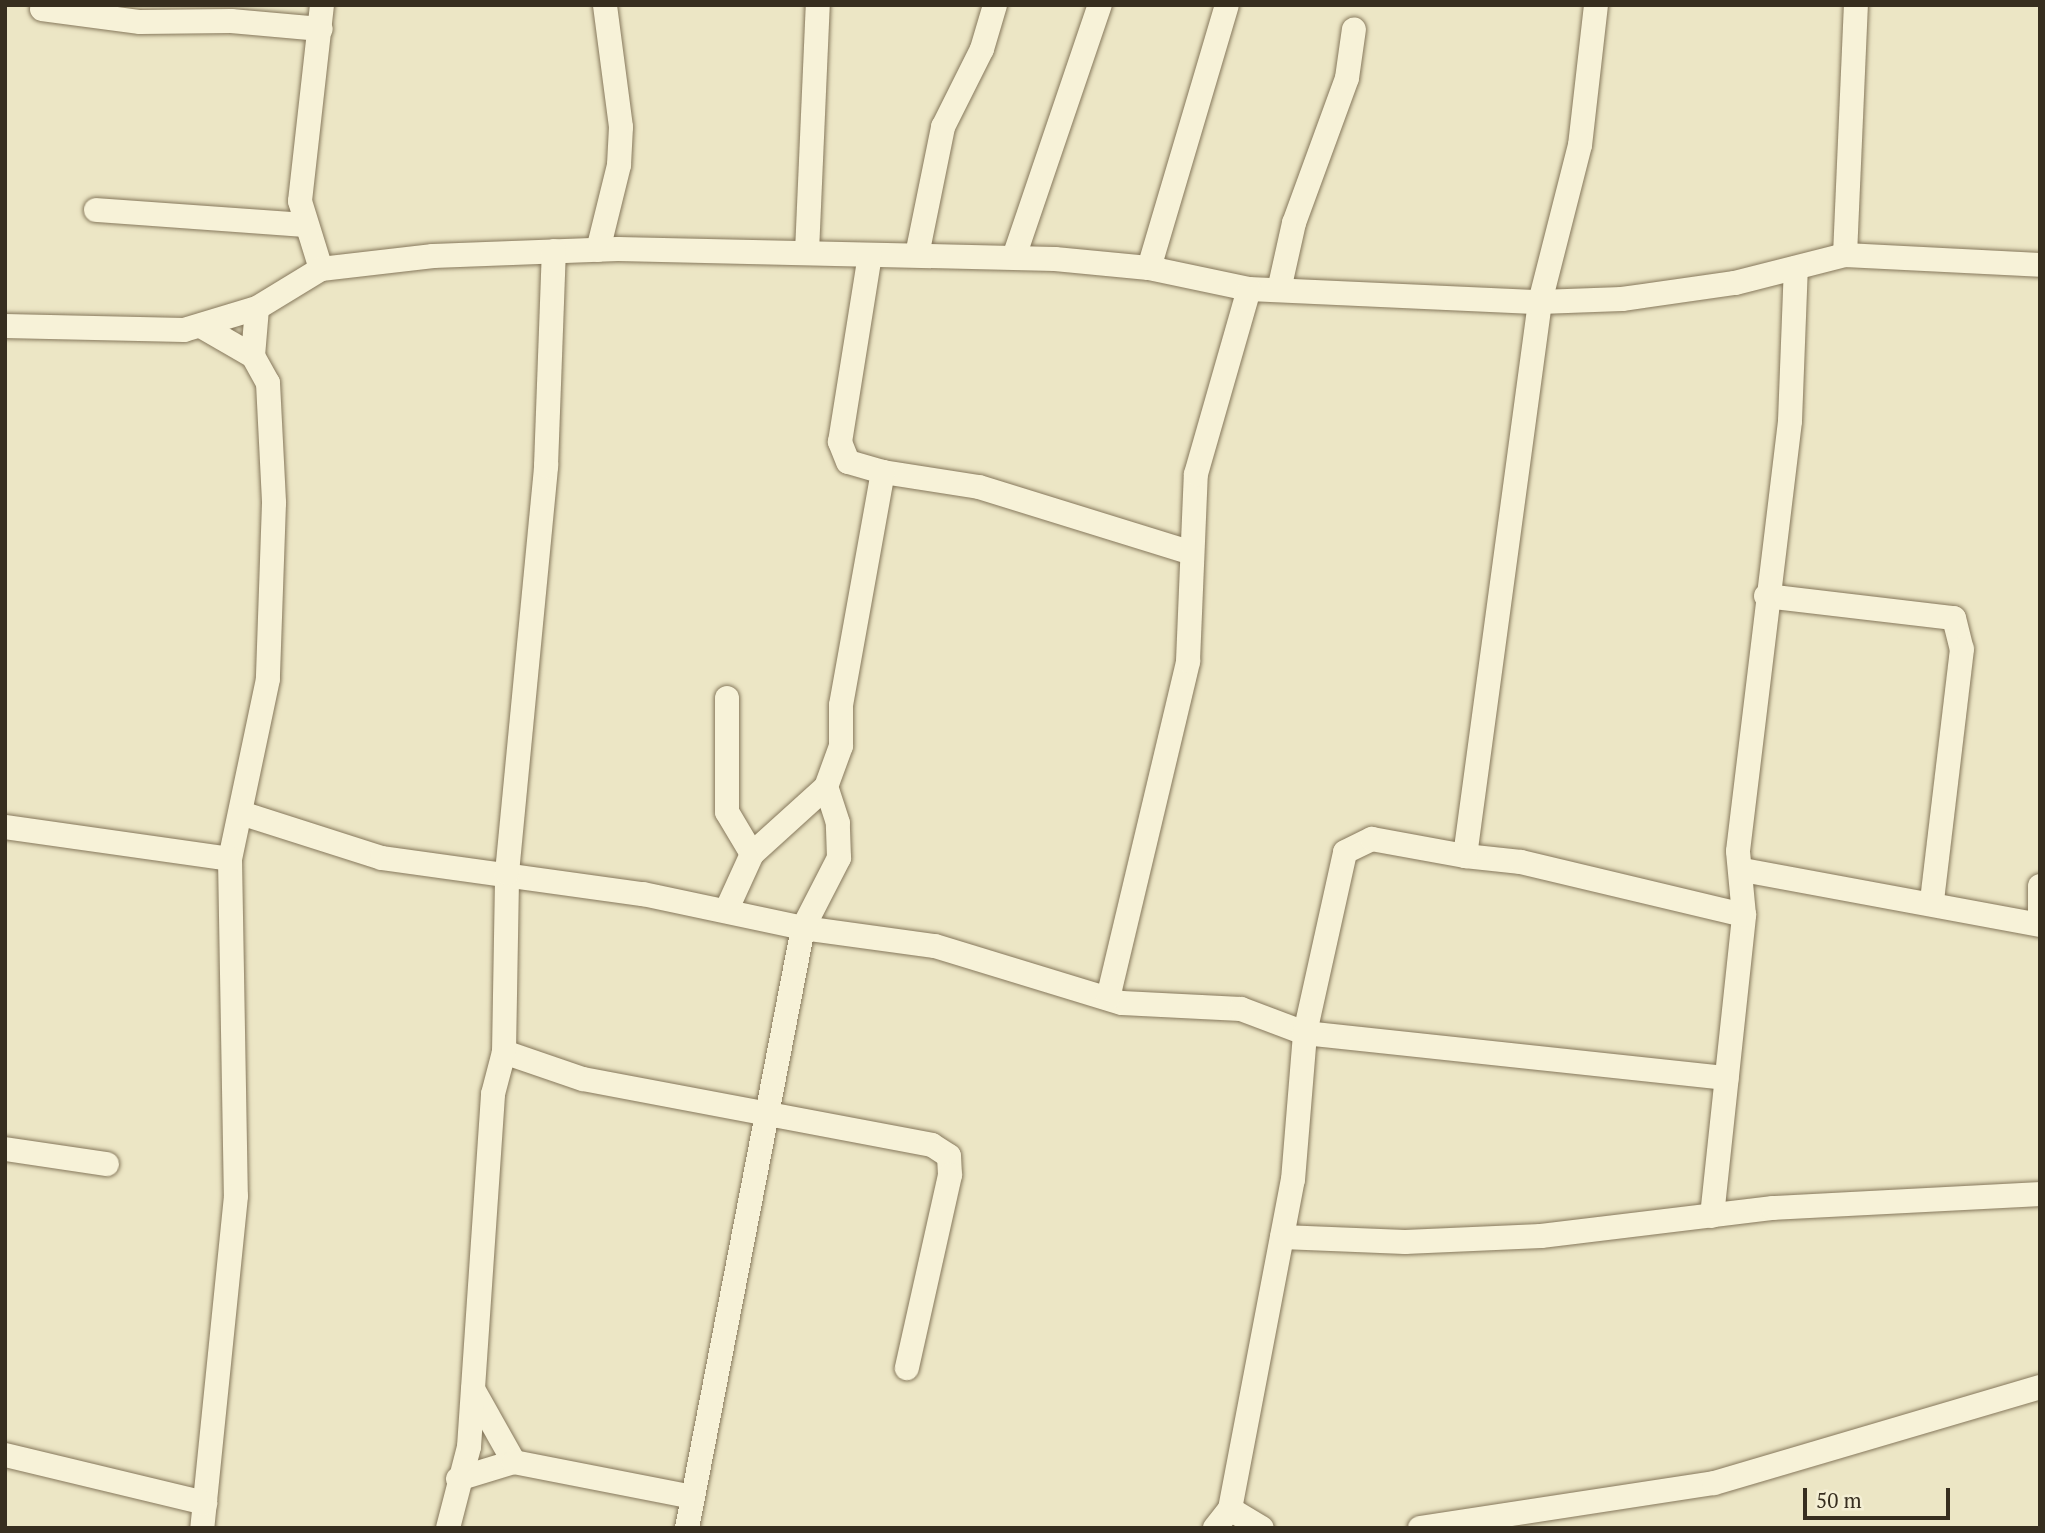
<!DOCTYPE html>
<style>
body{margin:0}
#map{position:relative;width:2045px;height:1533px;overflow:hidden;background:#ece6c5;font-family:"PT Serif",serif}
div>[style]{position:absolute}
.roads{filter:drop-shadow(0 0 2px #86785c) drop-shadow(0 0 2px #86785c)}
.minor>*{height:24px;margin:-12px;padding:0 12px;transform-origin:12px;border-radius:12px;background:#f7f2d8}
span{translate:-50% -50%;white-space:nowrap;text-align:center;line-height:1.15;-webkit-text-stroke:5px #f4efd4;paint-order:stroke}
.frame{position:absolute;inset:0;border:7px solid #372e1f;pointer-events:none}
.scale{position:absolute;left:1803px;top:1488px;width:147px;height:32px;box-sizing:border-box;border:4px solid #372e1f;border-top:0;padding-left:9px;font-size:21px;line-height:24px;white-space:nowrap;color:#372e1f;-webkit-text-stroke:5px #f4efd4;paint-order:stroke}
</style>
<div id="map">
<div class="roads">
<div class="minor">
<div style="left:1596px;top:5px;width:141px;rotate:96.5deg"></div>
<div style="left:1580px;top:145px;width:162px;rotate:104.3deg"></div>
<div style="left:1540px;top:302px;width:559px;rotate:97.71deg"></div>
<div style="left:1465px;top:856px;width:56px;rotate:6.1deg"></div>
<div style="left:1521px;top:862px;width:229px;rotate:13.4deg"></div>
<div style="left:42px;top:9px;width:99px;rotate:7.6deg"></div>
<div style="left:140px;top:22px;width:91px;rotate:-0.6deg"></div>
<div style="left:231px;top:21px;width:90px;rotate:5.1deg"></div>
<div style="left:96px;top:210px;width:208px;rotate:4.1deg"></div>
<div style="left:598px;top:250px;width:88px;rotate:-76.1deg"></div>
<div style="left:619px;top:165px;width:38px;rotate:-87deg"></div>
<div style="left:621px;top:127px;width:123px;rotate:-97.5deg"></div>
<div style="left:807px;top:252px;width:247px;rotate:-87.5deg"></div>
<div style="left:917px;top:255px;width:131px;rotate:-78.5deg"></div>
<div style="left:943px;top:127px;width:87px;rotate:-63.4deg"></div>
<div style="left:982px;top:49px;width:46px;rotate:-73.5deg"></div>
<div style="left:1845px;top:255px;width:250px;rotate:-87.5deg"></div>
<div style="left:1014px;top:257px;width:266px;rotate:-71.2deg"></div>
<div style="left:1149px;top:268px;width:274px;rotate:-73.5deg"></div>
<div style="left:321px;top:269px;width:71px;rotate:-107.2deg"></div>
<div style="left:300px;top:201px;width:197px;rotate:-83.6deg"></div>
<div style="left:1279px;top:290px;width:69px;rotate:-77.4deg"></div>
<div style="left:1294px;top:223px;width:154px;rotate:-69.9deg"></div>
<div style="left:1347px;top:78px;width:49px;rotate:-81.9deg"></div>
<div style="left:5px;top:326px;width:179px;rotate:1.3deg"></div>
<div style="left:184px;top:330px;width:76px;rotate:-16.8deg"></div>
<div style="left:257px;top:308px;width:75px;rotate:-31.4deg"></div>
<div style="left:321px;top:269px;width:113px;rotate:-6.6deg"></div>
<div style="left:433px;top:256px;width:185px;rotate:-2.2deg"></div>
<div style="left:618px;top:249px;width:437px;rotate:1.3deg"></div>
<div style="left:1055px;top:259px;width:94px;rotate:5.5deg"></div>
<div style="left:1149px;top:268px;width:102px;rotate:11.9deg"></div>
<div style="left:1249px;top:289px;width:291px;rotate:2.6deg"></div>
<div style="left:1540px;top:302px;width:82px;rotate:-2.1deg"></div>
<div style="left:1622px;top:299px;width:114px;rotate:-8.1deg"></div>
<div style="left:1735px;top:283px;width:114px;rotate:-14.3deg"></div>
<div style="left:1845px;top:255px;width:195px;rotate:2.9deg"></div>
<div style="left:201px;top:326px;width:60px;rotate:30deg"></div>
<div style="left:253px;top:356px;width:31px;rotate:61deg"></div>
<div style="left:268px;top:383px;width:120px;rotate:87.1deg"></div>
<div style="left:274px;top:503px;width:176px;rotate:92deg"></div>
<div style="left:268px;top:679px;width:184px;rotate:101.9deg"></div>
<div style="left:230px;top:859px;width:337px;rotate:89deg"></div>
<div style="left:236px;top:1196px;width:334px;rotate:95.8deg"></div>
<div style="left:253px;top:356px;width:48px;rotate:-85.2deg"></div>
<div style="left:883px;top:472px;width:97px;rotate:8.9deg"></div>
<div style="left:979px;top:487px;width:223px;rotate:17.2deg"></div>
<div style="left:1766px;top:596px;width:189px;rotate:6.7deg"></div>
<div style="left:1954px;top:618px;width:32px;rotate:76deg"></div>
<div style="left:1962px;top:649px;width:255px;rotate:96.8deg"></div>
<div style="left:727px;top:698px;width:114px;rotate:90deg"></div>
<div style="left:727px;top:812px;width:49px;rotate:59.2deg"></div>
<div style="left:244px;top:814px;width:145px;rotate:17.7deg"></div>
<div style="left:382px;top:858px;width:263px;rotate:7.9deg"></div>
<div style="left:643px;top:894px;width:164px;rotate:12deg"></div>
<div style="left:803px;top:928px;width:133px;rotate:7.8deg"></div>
<div style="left:935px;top:946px;width:195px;rotate:17deg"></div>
<div style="left:1122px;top:1003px;width:119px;rotate:2.9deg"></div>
<div style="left:1241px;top:1009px;width:68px;rotate:20.6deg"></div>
<div style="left:1305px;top:1033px;width:424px;rotate:6.1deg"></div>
<div style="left:5px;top:827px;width:227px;rotate:8.1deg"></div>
<div style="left:1743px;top:870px;width:302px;rotate:10.5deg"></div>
<div style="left:2040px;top:886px;width:35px;rotate:90deg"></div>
<div style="left:726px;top:911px;width:63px;rotate:-65.5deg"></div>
<div style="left:752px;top:854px;width:100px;rotate:-42.2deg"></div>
<div style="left:826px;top:787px;width:44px;rotate:-69.9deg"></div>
<div style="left:841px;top:746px;width:41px;rotate:-90deg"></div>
<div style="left:841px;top:705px;width:237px;rotate:-79.8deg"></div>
<div style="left:883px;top:472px;width:36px;rotate:-164deg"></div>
<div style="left:848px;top:462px;width:22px;rotate:-112deg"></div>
<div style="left:840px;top:442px;width:189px;rotate:-80.9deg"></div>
<div style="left:1108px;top:998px;width:346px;rotate:-76.6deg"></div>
<div style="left:1188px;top:661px;width:187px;rotate:-87.6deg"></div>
<div style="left:1196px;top:474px;width:192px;rotate:-74deg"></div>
<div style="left:504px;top:1052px;width:83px;rotate:18.9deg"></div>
<div style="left:583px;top:1079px;width:355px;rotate:10.7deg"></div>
<div style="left:932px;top:1145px;width:20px;rotate:33deg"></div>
<div style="left:949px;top:1156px;width:19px;rotate:87deg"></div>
<div style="left:950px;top:1175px;width:198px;rotate:102.6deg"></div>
<div style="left:5px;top:1149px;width:103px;rotate:8.4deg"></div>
<div style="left:1712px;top:1216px;width:303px;rotate:-83.9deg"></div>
<div style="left:1744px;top:915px;width:64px;rotate:-95.4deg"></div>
<div style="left:1738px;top:851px;width:433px;rotate:-83.1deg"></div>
<div style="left:1790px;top:421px;width:153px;rotate:-87.8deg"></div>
<div style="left:1282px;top:1237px;width:123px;rotate:2.3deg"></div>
<div style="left:1405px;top:1242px;width:136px;rotate:-2.5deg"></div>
<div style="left:1541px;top:1236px;width:234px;rotate:-6.9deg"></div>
<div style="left:1773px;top:1208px;width:266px;rotate:-3deg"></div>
<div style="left:473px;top:1389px;width:84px;rotate:60.7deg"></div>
<div style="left:5px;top:1455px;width:206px;rotate:13.5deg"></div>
<div style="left:458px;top:1479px;width:59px;rotate:-16.9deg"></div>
<div style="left:514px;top:1462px;width:182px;rotate:11.1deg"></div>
<div style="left:1230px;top:1509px;width:37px;rotate:31deg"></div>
<div style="left:448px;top:1528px;width:84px;rotate:-75.5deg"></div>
<div style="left:469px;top:1447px;width:354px;rotate:-86.1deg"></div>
<div style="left:493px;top:1094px;width:43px;rotate:-75.3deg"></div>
<div style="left:504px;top:1052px;width:179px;rotate:-89deg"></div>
<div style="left:507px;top:873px;width:409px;rotate:-84.5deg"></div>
<div style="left:546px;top:466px;width:215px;rotate:-87.9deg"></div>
<div style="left:687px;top:1528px;width:611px;rotate:-79.06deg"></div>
<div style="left:803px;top:928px;width:79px;rotate:-62.8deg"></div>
<div style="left:839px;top:858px;width:35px;rotate:-92deg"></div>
<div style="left:838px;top:823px;width:38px;rotate:-108deg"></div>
<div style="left:1215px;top:1528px;width:24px;rotate:-52deg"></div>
<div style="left:1230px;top:1509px;width:335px;rotate:-79.2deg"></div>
<div style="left:1293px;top:1180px;width:147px;rotate:-85.3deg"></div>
<div style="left:1305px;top:1033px;width:185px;rotate:-77.5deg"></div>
<div style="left:1345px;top:852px;width:30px;rotate:-26deg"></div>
<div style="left:1372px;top:839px;width:95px;rotate:10.4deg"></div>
<div style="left:1420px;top:1528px;width:297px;rotate:-8.7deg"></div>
<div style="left:1714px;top:1483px;width:340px;rotate:-16.4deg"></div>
</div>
</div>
<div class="frame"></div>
<div class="scale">50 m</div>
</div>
